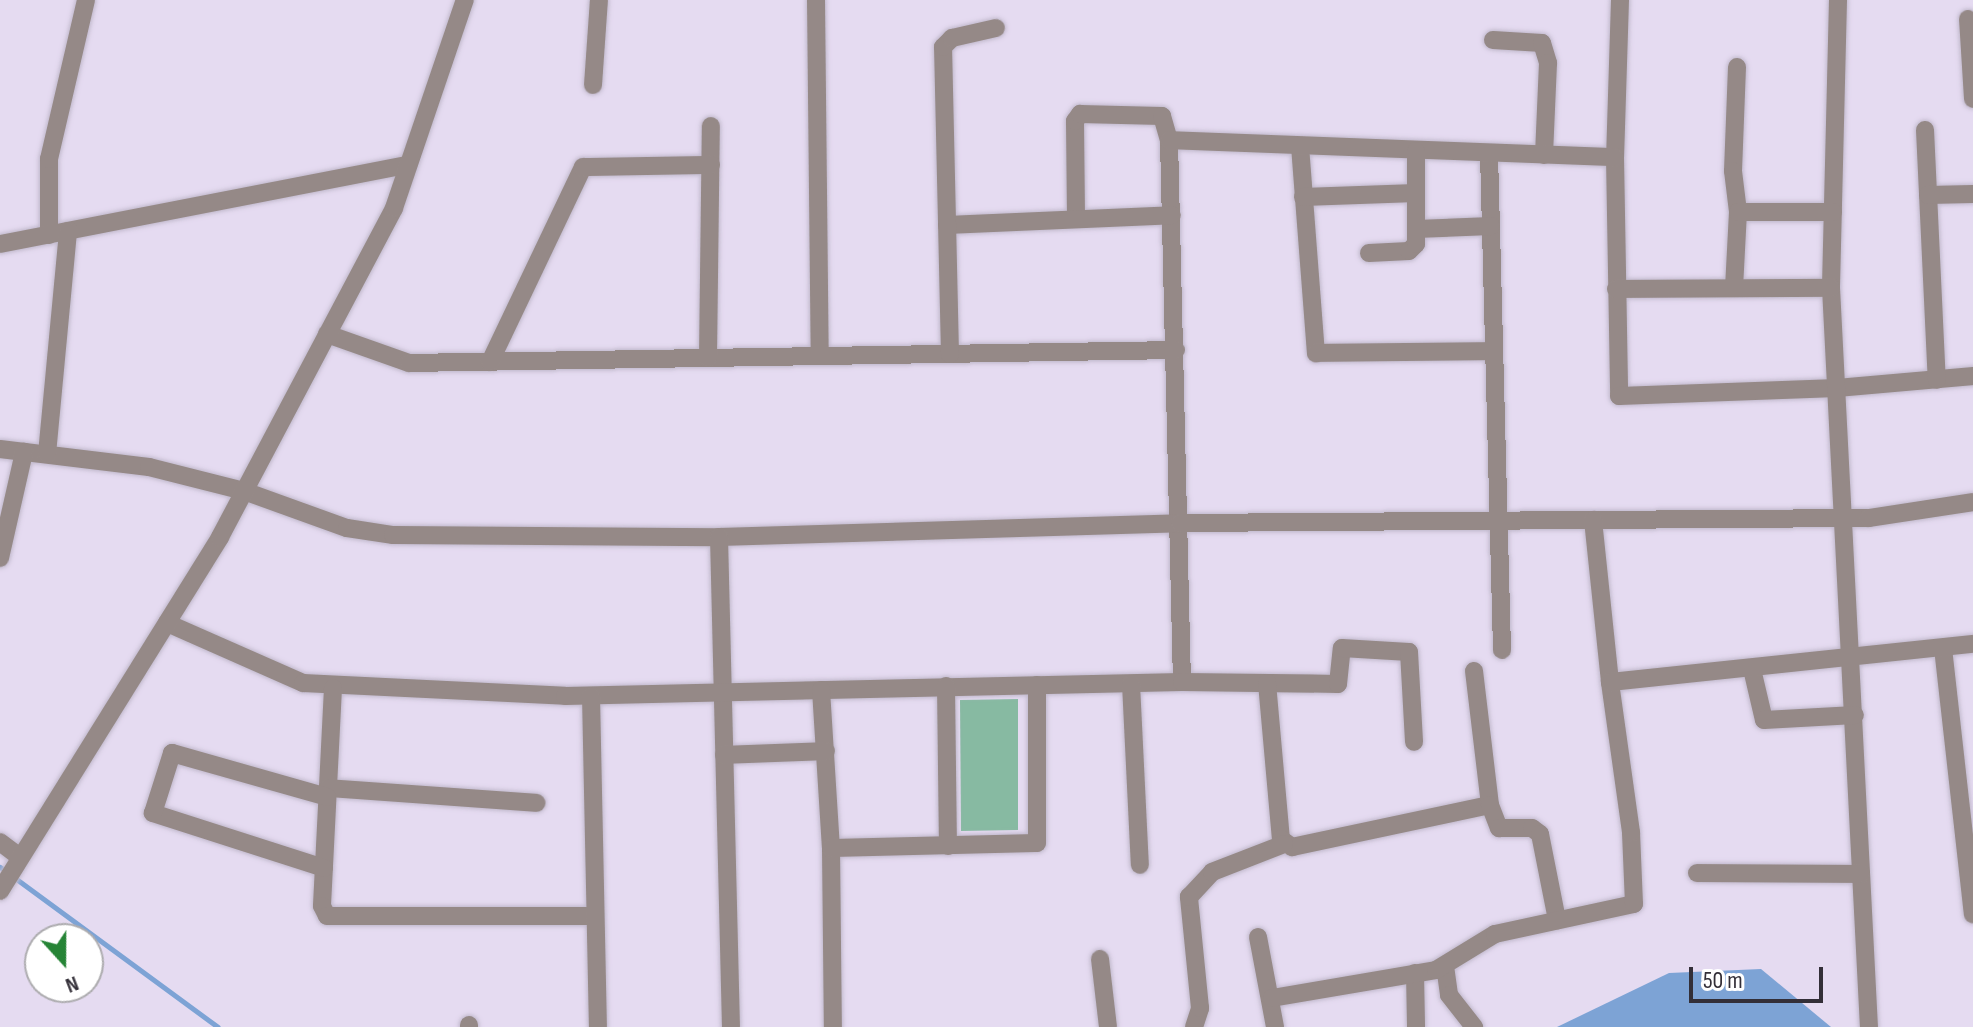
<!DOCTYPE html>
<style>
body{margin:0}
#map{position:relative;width:1973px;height:1027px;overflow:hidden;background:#e5dbf1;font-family:"Sofia Sans Condensed",sans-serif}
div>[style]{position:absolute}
.green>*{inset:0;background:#87baa2}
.water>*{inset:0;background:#7da3d5}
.stream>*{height:5px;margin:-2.5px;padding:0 2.5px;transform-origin:2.5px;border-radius:2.5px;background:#7da3d5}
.roads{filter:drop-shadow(0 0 2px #c1b9cc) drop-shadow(0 0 2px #c1b9cc)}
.minor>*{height:18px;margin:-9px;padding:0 9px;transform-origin:9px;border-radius:9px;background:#958987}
span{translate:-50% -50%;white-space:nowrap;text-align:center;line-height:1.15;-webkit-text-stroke:8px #fff;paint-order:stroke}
.north{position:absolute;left:24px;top:923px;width:80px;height:80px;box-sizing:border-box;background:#fff;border:2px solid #adacaf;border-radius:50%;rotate:159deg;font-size:22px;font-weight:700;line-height:32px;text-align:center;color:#332f38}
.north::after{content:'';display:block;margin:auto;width:28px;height:36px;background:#268436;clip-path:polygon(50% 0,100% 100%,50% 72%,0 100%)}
.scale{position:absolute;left:1689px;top:967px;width:134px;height:36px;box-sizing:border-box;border:4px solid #332f38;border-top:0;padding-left:10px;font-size:24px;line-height:28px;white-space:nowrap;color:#332f38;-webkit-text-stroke:6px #fff;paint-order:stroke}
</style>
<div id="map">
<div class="green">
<div style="clip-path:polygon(1018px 699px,1018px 830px,961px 831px,960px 700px)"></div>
</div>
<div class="water">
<div style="clip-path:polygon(1761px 969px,1831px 1027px,1557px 1027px,1669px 973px)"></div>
</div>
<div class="stream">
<div style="left:0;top:867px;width:270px;rotate:36.3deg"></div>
</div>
<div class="roads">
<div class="minor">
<div style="left:816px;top:0;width:356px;rotate:89.4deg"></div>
<div style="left:1620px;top:0;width:157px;rotate:91.8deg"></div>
<div style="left:1615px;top:157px;width:239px;rotate:89deg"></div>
<div style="left:1619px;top:396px;width:218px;rotate:-2.1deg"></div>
<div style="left:1837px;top:388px;width:137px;rotate:-5deg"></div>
<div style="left:1838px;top:0;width:288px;rotate:91.4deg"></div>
<div style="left:1831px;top:288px;width:740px;rotate:87.06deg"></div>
<div style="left:1968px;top:19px;width:80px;rotate:86.4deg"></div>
<div style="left:1493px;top:40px;width:49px;rotate:3.5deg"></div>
<div style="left:1542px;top:43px;width:21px;rotate:73deg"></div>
<div style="left:1548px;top:63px;width:92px;rotate:92.5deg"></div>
<div style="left:1737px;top:67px;width:104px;rotate:92.2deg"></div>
<div style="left:1733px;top:171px;width:41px;rotate:83deg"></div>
<div style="left:593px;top:85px;width:85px;rotate:-86deg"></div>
<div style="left:1925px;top:130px;width:250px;rotate:87.3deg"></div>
<div style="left:1169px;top:140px;width:542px;rotate:88.63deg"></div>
<div style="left:1300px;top:146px;width:208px;rotate:85.6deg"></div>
<div style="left:1316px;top:353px;width:178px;rotate:-0.6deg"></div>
<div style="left:1489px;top:153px;width:497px;rotate:88.5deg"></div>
<div style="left:1928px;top:195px;width:45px;rotate:-1.3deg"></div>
<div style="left:1303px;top:197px;width:113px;rotate:-2deg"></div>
<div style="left:1076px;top:217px;width:96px;rotate:-90.6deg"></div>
<div style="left:1075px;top:121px;width:9px;rotate:-54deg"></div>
<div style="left:1080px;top:114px;width:82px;rotate:1.4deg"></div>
<div style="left:1162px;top:116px;width:25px;rotate:74deg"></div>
<div style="left:1169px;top:140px;width:446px;rotate:2.2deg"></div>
<div style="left:947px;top:225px;width:225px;rotate:-2.5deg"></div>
<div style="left:1416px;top:229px;width:75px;rotate:-2.3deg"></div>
<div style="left:49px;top:235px;width:76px;rotate:-90deg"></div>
<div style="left:49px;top:159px;width:163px;rotate:-76.9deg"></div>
<div style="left:0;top:244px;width:414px;rotate:-11deg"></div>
<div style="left:1369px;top:253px;width:40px;rotate:-2.9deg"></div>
<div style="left:1409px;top:251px;width:10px;rotate:-45deg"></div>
<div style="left:1416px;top:244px;width:93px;rotate:-90deg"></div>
<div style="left:1734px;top:288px;width:76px;rotate:-87deg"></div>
<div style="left:1738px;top:212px;width:95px"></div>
<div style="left:1616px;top:289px;width:215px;rotate:-0.3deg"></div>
<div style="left:327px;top:334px;width:87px;rotate:19.5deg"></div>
<div style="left:409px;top:363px;width:767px;rotate:-0.97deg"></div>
<div style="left:950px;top:354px;width:307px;rotate:-91.3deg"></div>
<div style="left:943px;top:47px;width:13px;rotate:-45deg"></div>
<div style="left:952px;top:38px;width:45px;rotate:-12.8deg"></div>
<div style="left:708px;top:358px;width:232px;rotate:-89.3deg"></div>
<div style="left:490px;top:362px;width:216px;rotate:-64.5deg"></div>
<div style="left:583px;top:167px;width:128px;rotate:-0.9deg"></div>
<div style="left:0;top:449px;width:150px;rotate:6.9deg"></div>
<div style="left:149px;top:467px;width:98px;rotate:14.2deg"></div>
<div style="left:244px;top:491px;width:109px;rotate:19.8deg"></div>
<div style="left:347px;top:528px;width:47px;rotate:8.7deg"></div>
<div style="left:393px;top:535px;width:326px;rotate:0.4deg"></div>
<div style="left:719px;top:537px;width:461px;rotate:-1.7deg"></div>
<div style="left:1180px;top:523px;width:689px;rotate:-0.42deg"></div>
<div style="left:1869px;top:518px;width:105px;rotate:-8.7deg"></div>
<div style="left:47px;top:454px;width:224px;rotate:-84.6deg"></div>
<div style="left:1593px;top:520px;width:163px;rotate:84deg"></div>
<div style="left:719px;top:537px;width:490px;rotate:88.6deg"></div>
<div style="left:0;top:558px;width:109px;rotate:-77.2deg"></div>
<div style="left:167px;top:623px;width:149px;rotate:23.8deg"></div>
<div style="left:303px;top:683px;width:262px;rotate:2.8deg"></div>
<div style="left:565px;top:696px;width:617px;rotate:-1.3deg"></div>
<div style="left:1182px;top:682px;width:156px;rotate:0.7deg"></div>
<div style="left:1338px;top:684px;width:36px;rotate:-84deg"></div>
<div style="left:1342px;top:648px;width:67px;rotate:3.4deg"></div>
<div style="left:1409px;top:652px;width:90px;rotate:86.8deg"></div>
<div style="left:1943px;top:648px;width:268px;rotate:83.6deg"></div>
<div style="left:1752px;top:669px;width:52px;rotate:76.8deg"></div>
<div style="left:1764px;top:720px;width:91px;rotate:-3.1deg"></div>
<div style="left:1267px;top:683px;width:157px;rotate:84.9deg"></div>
<div style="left:1281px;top:839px;width:14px;rotate:36deg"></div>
<div style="left:1292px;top:847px;width:202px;rotate:-12deg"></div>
<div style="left:1490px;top:805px;width:135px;rotate:-96.8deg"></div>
<div style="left:1131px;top:684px;width:181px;rotate:87.2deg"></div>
<div style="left:946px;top:686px;width:160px;rotate:89.3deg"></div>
<div style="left:333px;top:688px;width:218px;rotate:92.9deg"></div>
<div style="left:322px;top:906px;width:11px;rotate:63deg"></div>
<div style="left:327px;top:916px;width:268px"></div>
<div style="left:821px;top:690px;width:158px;rotate:86.4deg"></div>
<div style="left:831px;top:848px;width:179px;rotate:89.4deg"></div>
<div style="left:591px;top:696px;width:331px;rotate:88.8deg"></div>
<div style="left:724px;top:755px;width:102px;rotate:-2.2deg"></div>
<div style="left:328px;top:788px;width:209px;rotate:4.1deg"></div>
<div style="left:1490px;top:805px;width:25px;rotate:69deg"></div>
<div style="left:1499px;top:828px;width:33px"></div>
<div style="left:1532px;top:828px;width:10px;rotate:37deg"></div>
<div style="left:1540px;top:834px;width:88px;rotate:78.8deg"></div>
<div style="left:0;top:842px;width:25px;rotate:37deg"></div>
<div style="left:831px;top:848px;width:206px;rotate:-1.4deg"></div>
<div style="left:1037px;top:843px;width:158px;rotate:-90deg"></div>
<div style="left:324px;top:868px;width:180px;rotate:-162.2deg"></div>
<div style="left:153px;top:813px;width:63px;rotate:-72.4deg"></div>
<div style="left:172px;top:753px;width:161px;rotate:15.8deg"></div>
<div style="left:1697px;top:873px;width:164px;rotate:0.3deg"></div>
<div style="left:0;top:891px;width:417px;rotate:-58.1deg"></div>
<div style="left:220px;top:537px;width:372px;rotate:-62.1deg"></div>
<div style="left:394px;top:208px;width:220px;rotate:-71.2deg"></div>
<div style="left:1258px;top:937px;width:92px;rotate:79.3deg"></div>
<div style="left:1100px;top:959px;width:68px;rotate:83.3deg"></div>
<div style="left:1445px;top:966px;width:29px;rotate:82deg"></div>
<div style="left:1449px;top:995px;width:41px;rotate:52deg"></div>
<div style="left:1415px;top:973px;width:54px;rotate:88.9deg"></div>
<div style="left:1272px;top:998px;width:166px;rotate:-9.7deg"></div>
<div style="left:1436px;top:970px;width:69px;rotate:-31.4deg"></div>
<div style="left:1495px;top:934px;width:142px;rotate:-12.2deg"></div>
<div style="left:1634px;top:904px;width:72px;rotate:-92.4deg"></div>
<div style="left:1631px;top:832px;width:151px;rotate:-98deg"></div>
<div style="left:1610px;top:682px;width:365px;rotate:-6deg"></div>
<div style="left:469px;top:1025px;width:2px;rotate:90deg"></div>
<div style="left:1194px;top:1027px;width:20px;rotate:-72deg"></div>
<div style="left:1200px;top:1008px;width:112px;rotate:-95.7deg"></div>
<div style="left:1189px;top:897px;width:34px;rotate:-47deg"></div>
<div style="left:1212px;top:872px;width:77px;rotate:-21.3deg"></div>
</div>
</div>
<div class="north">N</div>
<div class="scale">50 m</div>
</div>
